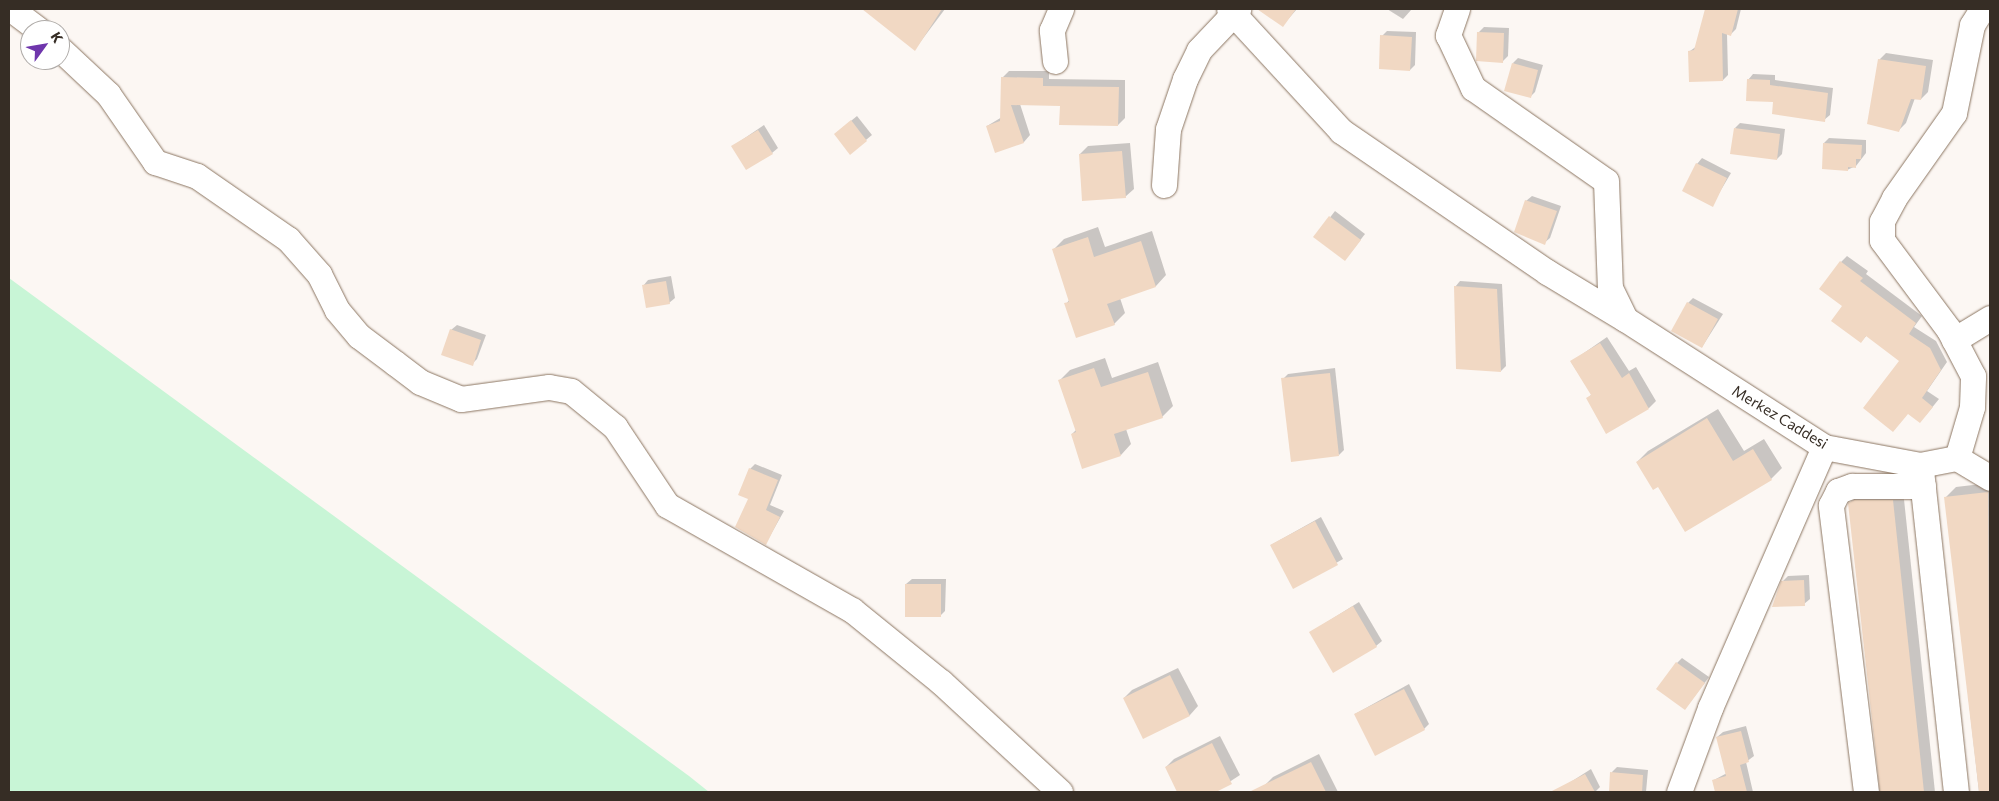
<!DOCTYPE html>
<style>
body{margin:0}
#map{position:relative;width:1999px;height:801px;overflow:hidden;background:#fcf7f3;font-family:Commissioner,sans-serif}
div>[style]{position:absolute}
.green>*{inset:0;background:#c8f5d6}
.shadow>*{inset:0;background:#0003}
.building>*{inset:0;background:#f1d8c3}
.roads{filter:drop-shadow(0 0 1px #8c7662) drop-shadow(0 0 1px #8c7662)}
.minor>*{height:25px;margin:-12.5px;padding:0 12.5px;transform-origin:12.5px;border-radius:12.5px;background:#fff}
span{translate:-50% -50%;white-space:nowrap;text-align:center;line-height:1.15;-webkit-text-stroke:5px #fff;paint-order:stroke}
.street-label{font-size:15px;color:#362d25}
.frame{position:absolute;inset:0;border:10px solid #362d25;pointer-events:none}
.north{position:absolute;left:20px;top:20px;width:50px;height:50px;box-sizing:border-box;background:#fff;border:1px solid #afaba8;border-radius:50%;rotate:58deg;font-size:14px;font-weight:700;line-height:20px;text-align:center;color:#362d25}
.north::after{content:'';display:block;margin:auto;width:18px;height:22px;background:#6f36ac;clip-path:polygon(50% 0,100% 100%,50% 72%,0 100%)}
</style>
<div id="map">
<div class="green">
<div style="clip-path:polygon(9px 278px,689px 776px,709px 792px,9px 792px)"></div>
</div>
<div class="shadow">
<div style="clip-path:polygon(864px 9px,945px 9px,915px 49px)"></div>
<div style="clip-path:polygon(1262px 9px,1297px 9px,1283px 25px)"></div>
<div style="clip-path:polygon(1387px 9px,1412px 9px,1403px 19px)"></div>
<div style="clip-path:polygon(1706px 9px,1741px 9px,1736px 29px,1731px 34px,1727px 33px,1728px 75px,1723px 80px,1690px 51px,1697px 46px)"></div>
<div style="clip-path:polygon(1484px 27px,1509px 28px,1508px 56px,1502px 62px,1478px 33px)"></div>
<div style="clip-path:polygon(1387px 31px,1416px 32px,1415px 65px,1410px 70px,1382px 36px)"></div>
<div style="clip-path:polygon(1886px 53px,1933px 60px,1928px 92px,1921px 99px,1915px 98px,1906px 123px,1899px 130px,1879px 60px)"></div>
<div style="clip-path:polygon(1518px 58px,1543px 65px,1535px 92px,1530px 97px,1513px 63px)"></div>
<div style="clip-path:polygon(1009px 71px,1049px 71px,1049px 79px,1125px 80px,1125px 118px,1118px 125px,1061px 105px,1020px 104px,1030px 135px,1024px 142px,996px 151px,987px 126px,1002px 117px,1002px 78px)"></div>
<div style="clip-path:polygon(1753px 74px,1775px 75px,1775px 80px,1833px 88px,1830px 115px,1824px 120px,1775px 101px,1748px 80px)"></div>
<div style="clip-path:polygon(857px 116px,872px 135px,850px 153px,835px 134px)"></div>
<div style="clip-path:polygon(1740px 123px,1785px 129px,1782px 154px,1777px 159px,1735px 128px)"></div>
<div style="clip-path:polygon(764px 125px,778px 148px,772px 153px,733px 146px)"></div>
<div style="clip-path:polygon(1829px 138px,1866px 140px,1866px 153px,1856px 166px,1847px 170px,1824px 143px)"></div>
<div style="clip-path:polygon(1130px 143px,1134px 189px,1125px 197px,1080px 154px,1088px 146px)"></div>
<div style="clip-path:polygon(1702px 158px,1731px 173px,1712px 205px,1697px 164px)"></div>
<div style="clip-path:polygon(1532px 196px,1561px 206px,1550px 238px,1544px 243px,1526px 201px)"></div>
<div style="clip-path:polygon(1335px 211px,1365px 234px,1345px 260px,1315px 237px)"></div>
<div style="clip-path:polygon(1098px 227px,1105px 247px,1152px 231px,1166px 275px,1156px 286px,1120px 298px,1125px 313px,1114px 324px,1066px 304px,1070px 299px,1053px 250px,1064px 239px)"></div>
<div style="clip-path:polygon(1847px 256px,1868px 271px,1866px 274px,1922px 316px,1914px 327px,1936px 341px,1947px 362px,1927px 391px,1939px 399px,1926px 415px,1908px 413px,1893px 431px,1901px 360px,1867px 335px,1861px 342px,1843px 306px,1841px 262px)"></div>
<div style="clip-path:polygon(671px 276px,675px 298px,669px 303px,643px 286px,648px 280px)"></div>
<div style="clip-path:polygon(1460px 281px,1502px 284px,1506px 366px,1501px 371px,1455px 287px)"></div>
<div style="clip-path:polygon(1693px 298px,1723px 314px,1702px 347px,1688px 303px)"></div>
<div style="clip-path:polygon(457px 325px,486px 335px,477px 359px,472px 364px,451px 330px)"></div>
<div style="clip-path:polygon(1607px 337px,1629px 371px,1636px 367px,1656px 401px,1649px 408px,1587px 399px,1592px 394px,1571px 362px)"></div>
<div style="clip-path:polygon(1105px 358px,1112px 378px,1158px 362px,1173px 406px,1162px 417px,1126px 429px,1131px 444px,1121px 455px,1072px 434px,1076px 430px,1060px 380px,1070px 370px)"></div>
<div style="clip-path:polygon(1335px 368px,1344px 450px,1339px 455px,1283px 379px,1288px 374px)"></div>
<div style="clip-path:polygon(1718px 409px,1744px 451px,1764px 439px,1782px 468px,1771px 479px,1658px 485px,1637px 462px,1648px 451px)"></div>
<div style="clip-path:polygon(755px 464px,782px 475px,770px 505px,784px 511px,766px 543px,750px 499px,750px 469px)"></div>
<div style="clip-path:polygon(1990px 483px,1990px 792px,1979px 792px,1946px 497px,1956px 487px)"></div>
<div style="clip-path:polygon(1903px 490px,1935px 792px,1880px 792px,1850px 503px,1860px 493px)"></div>
<div style="clip-path:polygon(1321px 517px,1343px 559px,1294px 587px,1271px 545px)"></div>
<div style="clip-path:polygon(1809px 575px,1810px 599px,1804px 604px,1782px 582px,1788px 576px)"></div>
<div style="clip-path:polygon(912px 579px,946px 579px,945px 611px,940px 616px,906px 584px)"></div>
<div style="clip-path:polygon(1359px 602px,1382px 641px,1376px 646px,1311px 632px)"></div>
<div style="clip-path:polygon(1682px 658px,1709px 677px,1685px 709px,1677px 663px)"></div>
<div style="clip-path:polygon(1178px 668px,1198px 706px,1190px 715px,1144px 737px,1124px 698px,1132px 690px)"></div>
<div style="clip-path:polygon(1409px 684px,1429px 724px,1424px 729px,1355px 714px)"></div>
<div style="clip-path:polygon(1746px 726px,1754px 756px,1746px 762px,1753px 792px,1717px 792px,1714px 780px,1727px 773px,1717px 737px,1723px 732px)"></div>
<div style="clip-path:polygon(1220px 736px,1240px 775px,1214px 792px,1179px 792px,1166px 767px,1174px 759px)"></div>
<div style="clip-path:polygon(1319px 754px,1338px 792px,1269px 792px,1265px 785px,1273px 777px)"></div>
<div style="clip-path:polygon(1617px 767px,1648px 770px,1646px 792px,1610px 792px,1612px 772px)"></div>
<div style="clip-path:polygon(1591px 769px,1600px 787px,1595px 792px,1569px 792px,1566px 785px)"></div>
</div>
<div class="building">
<div style="clip-path:polygon(862px 9px,942px 9px,915px 51px)"></div>
<div style="clip-path:polygon(1257px 9px,1296px 9px,1283px 27px)"></div>
<div style="clip-path:polygon(1705px 9px,1738px 9px,1731px 36px,1722px 33px,1723px 81px,1689px 82px,1688px 51px,1694px 50px)"></div>
<div style="clip-path:polygon(1477px 32px,1504px 33px,1503px 63px,1476px 61px)"></div>
<div style="clip-path:polygon(1380px 35px,1412px 37px,1410px 71px,1379px 69px)"></div>
<div style="clip-path:polygon(1878px 59px,1926px 66px,1921px 100px,1911px 99px,1899px 132px,1867px 124px)"></div>
<div style="clip-path:polygon(1512px 63px,1538px 70px,1531px 98px,1504px 91px)"></div>
<div style="clip-path:polygon(1001px 77px,1043px 78px,1043px 86px,1119px 87px,1118px 126px,1059px 125px,1060px 106px,1011px 105px,1024px 143px,995px 153px,986px 126px,1000px 121px)"></div>
<div style="clip-path:polygon(1747px 79px,1770px 80px,1770px 85px,1828px 93px,1825px 122px,1772px 114px,1773px 102px,1746px 101px)"></div>
<div style="clip-path:polygon(851px 120px,867px 141px,850px 155px,834px 134px)"></div>
<div style="clip-path:polygon(1734px 128px,1780px 134px,1777px 160px,1730px 154px)"></div>
<div style="clip-path:polygon(758px 130px,773px 154px,746px 170px,731px 146px)"></div>
<div style="clip-path:polygon(1823px 143px,1862px 145px,1861px 159px,1856px 159px,1856px 168px,1848px 167px,1848px 171px,1822px 169px)"></div>
<div style="clip-path:polygon(1122px 151px,1126px 198px,1082px 201px,1079px 154px)"></div>
<div style="clip-path:polygon(1696px 163px,1727px 178px,1713px 207px,1682px 191px)"></div>
<div style="clip-path:polygon(1525px 200px,1557px 211px,1545px 245px,1514px 232px)"></div>
<div style="clip-path:polygon(1329px 216px,1361px 240px,1345px 261px,1313px 237px)"></div>
<div style="clip-path:polygon(1088px 237px,1094px 257px,1141px 241px,1156px 287px,1107px 304px,1115px 325px,1076px 338px,1064px 303px,1069px 302px,1052px 249px)"></div>
<div style="clip-path:polygon(1840px 261px,1863px 278px,1860px 281px,1916px 323px,1909px 334px,1930px 348px,1941px 370px,1922px 398px,1933px 407px,1920px 423px,1908px 414px,1893px 432px,1863px 408px,1899px 361px,1866px 336px,1861px 343px,1831px 321px,1842px 306px,1819px 289px)"></div>
<div style="clip-path:polygon(666px 281px,670px 304px,646px 308px,642px 285px)"></div>
<div style="clip-path:polygon(1454px 286px,1497px 289px,1501px 372px,1456px 369px)"></div>
<div style="clip-path:polygon(1687px 302px,1718px 319px,1702px 348px,1671px 331px)"></div>
<div style="clip-path:polygon(450px 329px,481px 340px,473px 366px,441px 355px)"></div>
<div style="clip-path:polygon(1600px 343px,1622px 378px,1629px 373px,1649px 409px,1606px 434px,1586px 398px,1591px 395px,1570px 361px)"></div>
<div style="clip-path:polygon(1094px 368px,1101px 387px,1148px 372px,1163px 418px,1114px 434px,1121px 456px,1082px 469px,1071px 434px,1076px 432px,1058px 380px)"></div>
<div style="clip-path:polygon(1330px 373px,1339px 456px,1291px 462px,1281px 378px)"></div>
<div style="clip-path:polygon(1707px 418px,1733px 461px,1753px 449px,1772px 480px,1685px 532px,1658px 487px,1653px 490px,1636px 462px)"></div>
<div style="clip-path:polygon(749px 468px,778px 480px,766px 510px,780px 517px,766px 545px,735px 527px,748px 499px,738px 495px)"></div>
<div style="clip-path:polygon(1988px 492px,1990px 792px,1979px 792px,1944px 497px)"></div>
<div style="clip-path:polygon(1854px 500px,1893px 500px,1924px 792px,1880px 792px,1848px 503px)"></div>
<div style="clip-path:polygon(1315px 521px,1338px 565px,1293px 589px,1270px 545px)"></div>
<div style="clip-path:polygon(1804px 580px,1805px 606px,1772px 607px,1781px 581px)"></div>
<div style="clip-path:polygon(905px 584px,941px 584px,941px 617px,905px 617px)"></div>
<div style="clip-path:polygon(1353px 606px,1377px 647px,1333px 673px,1309px 632px)"></div>
<div style="clip-path:polygon(1676px 662px,1705px 683px,1685px 710px,1656px 689px)"></div>
<div style="clip-path:polygon(1170px 675px,1190px 716px,1143px 739px,1123px 698px)"></div>
<div style="clip-path:polygon(1404px 689px,1425px 730px,1375px 756px,1354px 714px)"></div>
<div style="clip-path:polygon(1741px 731px,1749px 762px,1740px 765px,1747px 792px,1715px 792px,1712px 780px,1726px 776px,1716px 737px)"></div>
<div style="clip-path:polygon(1212px 743px,1232px 784px,1216px 792px,1177px 792px,1165px 767px)"></div>
<div style="clip-path:polygon(1311px 762px,1326px 792px,1249px 792px)"></div>
<div style="clip-path:polygon(1610px 772px,1643px 775px,1642px 792px,1609px 792px)"></div>
<div style="clip-path:polygon(1585px 774px,1595px 792px,1550px 792px)"></div>
</div>
<div class="roads">
<div class="minor">
<div style="left:11px;top:9px;width:35px;rotate:37deg"></div>
<div style="left:1229px;top:9px;width:166px;rotate:47.4deg"></div>
<div style="left:1341px;top:131px;width:250px;rotate:34.4deg"></div>
<div style="left:1547px;top:272px;width:91px;rotate:31.1deg"></div>
<div style="left:1457px;top:9px;width:28px;rotate:109deg"></div>
<div style="left:1448px;top:35px;width:59px;rotate:64.7deg"></div>
<div style="left:1473px;top:88px;width:162px;rotate:35deg"></div>
<div style="left:1606px;top:181px;width:107px;rotate:87.9deg"></div>
<div style="left:1610px;top:288px;width:34px;rotate:64deg"></div>
<div style="left:1625px;top:319px;width:237px;rotate:32.7deg"></div>
<div style="left:1824px;top:447px;width:98px;rotate:10.6deg"></div>
<div style="left:1920px;top:465px;width:38px;rotate:-11deg"></div>
<div style="left:1957px;top:458px;width:53px;rotate:-73.6deg"></div>
<div style="left:1972px;top:407px;width:31px;rotate:-88deg"></div>
<div style="left:1973px;top:376px;width:52px;rotate:-117.6deg"></div>
<div style="left:1949px;top:330px;width:112px;rotate:-126.7deg"></div>
<div style="left:1882px;top:240px;width:19px;rotate:-90deg"></div>
<div style="left:1882px;top:221px;width:26px;rotate:-62deg"></div>
<div style="left:1894px;top:198px;width:104px;rotate:-54.8deg"></div>
<div style="left:1954px;top:113px;width:90px;rotate:-78.4deg"></div>
<div style="left:1972px;top:25px;width:19px;rotate:-58deg"></div>
<div style="left:60px;top:49px;width:66px;rotate:43.2deg"></div>
<div style="left:108px;top:94px;width:83px;rotate:55.3deg"></div>
<div style="left:155px;top:162px;width:44px;rotate:18.4deg"></div>
<div style="left:197px;top:176px;width:111px;rotate:34.7deg"></div>
<div style="left:288px;top:239px;width:47px;rotate:48.5deg"></div>
<div style="left:319px;top:274px;width:40px;rotate:63.4deg"></div>
<div style="left:337px;top:310px;width:34px;rotate:50deg"></div>
<div style="left:359px;top:336px;width:45px;rotate:36.9deg"></div>
<div style="left:395px;top:363px;width:31px;rotate:37deg"></div>
<div style="left:420px;top:382px;width:44px;rotate:22.5deg"></div>
<div style="left:461px;top:399px;width:89px;rotate:-7.8deg"></div>
<div style="left:549px;top:387px;width:22px;rotate:10deg"></div>
<div style="left:571px;top:391px;width:57px;rotate:39.3deg"></div>
<div style="left:615px;top:427px;width:94px;rotate:56.3deg"></div>
<div style="left:667px;top:505px;width:213px;rotate:29.6deg"></div>
<div style="left:852px;top:610px;width:114px;rotate:39deg"></div>
<div style="left:941px;top:682px;width:162px;rotate:42.7deg"></div>
<div style="left:1055px;top:61px;width:31px;rotate:-96deg"></div>
<div style="left:1052px;top:30px;width:23px;rotate:-67deg"></div>
<div style="left:1164px;top:185px;width:56px;rotate:-85.9deg"></div>
<div style="left:1168px;top:129px;width:53px;rotate:-71.2deg"></div>
<div style="left:1185px;top:79px;width:32px;rotate:-64deg"></div>
<div style="left:1199px;top:50px;width:57px;rotate:-46.4deg"></div>
<div style="left:1954px;top:340px;width:42px;rotate:-31.4deg"></div>
<div style="left:1957px;top:458px;width:39px;rotate:31deg"></div>
<div style="left:1921px;top:470px;width:324px;rotate:83.8deg"></div>
<div style="left:1679px;top:792px;width:90px;rotate:-69.7deg"></div>
<div style="left:1710px;top:708px;width:285px;rotate:-66.4deg"></div>
<div style="left:1866px;top:792px;width:289px;rotate:-97deg"></div>
<div style="left:1831px;top:505px;width:16px;rotate:-63deg"></div>
<div style="left:1838px;top:491px;width:15px;rotate:-20deg"></div>
<div style="left:1852px;top:486px;width:71px"></div>
</div>
</div>
<div class="street-label">
<span style="left:1780px;top:417px;rotate:31deg">Merkez Caddesi</span>
</div>
<div class="frame"></div>
<div class="north">K</div>
</div>
